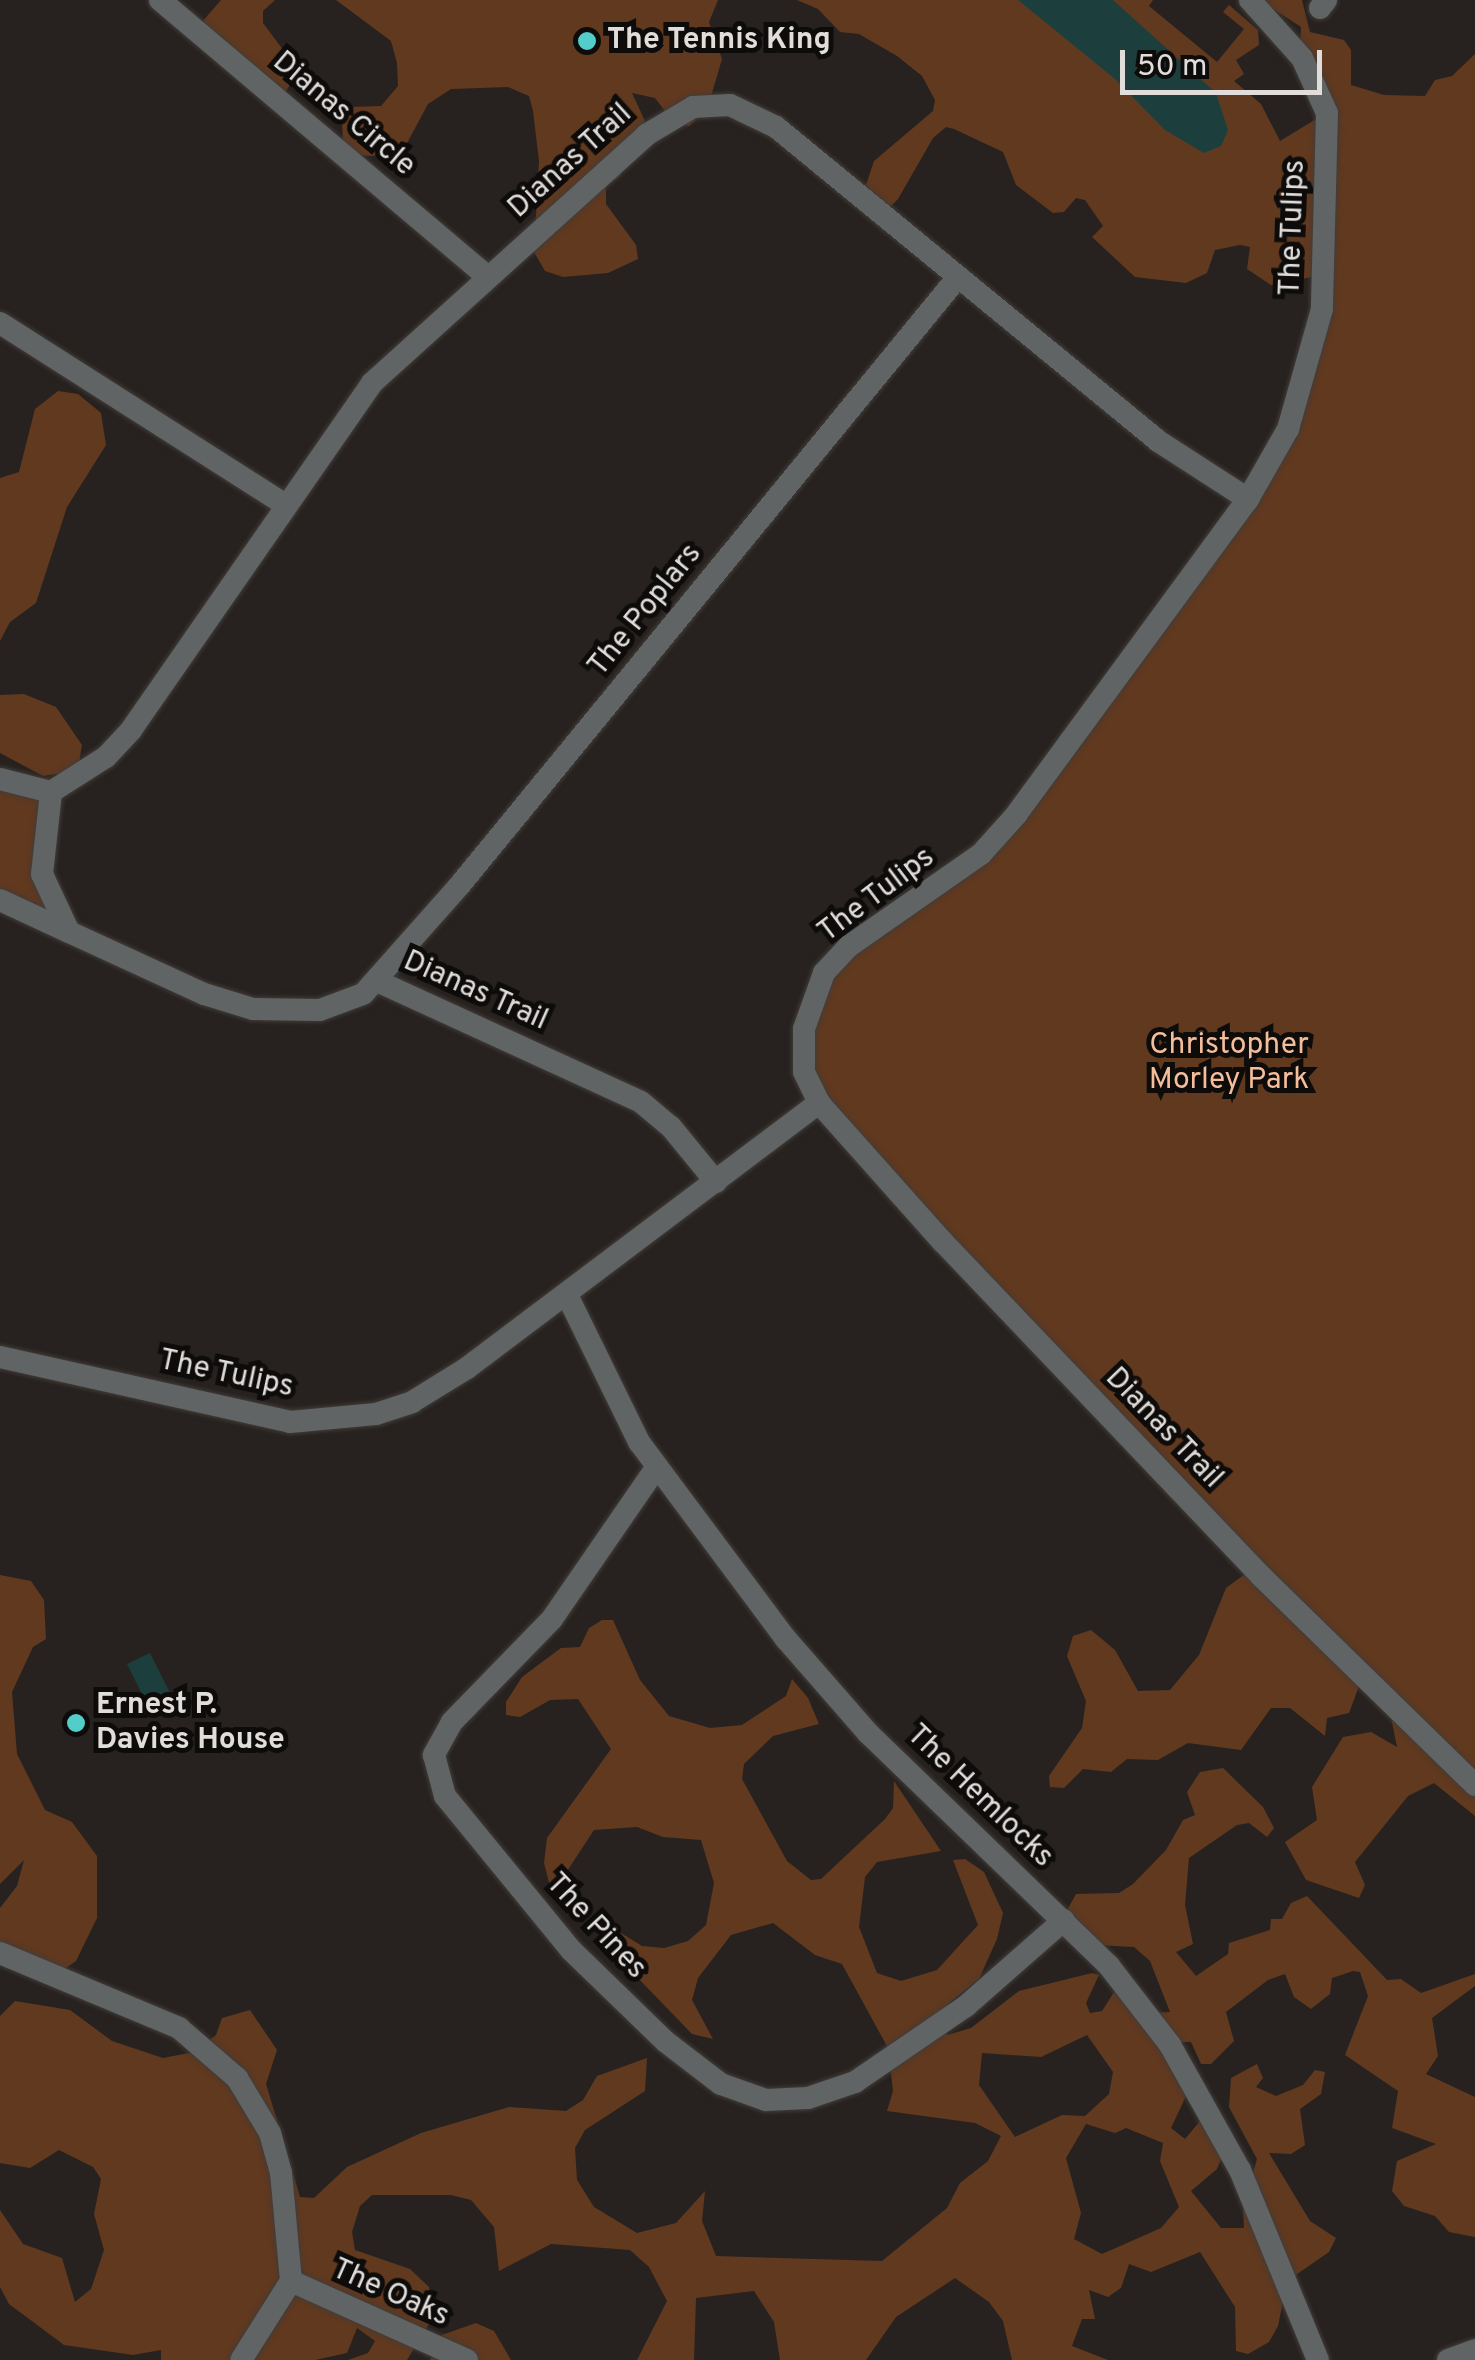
<!DOCTYPE html>
<style>
body{margin:0}
#map{position:relative;width:1475px;height:2360px;overflow:hidden;background:#27221f;font-family:Overpass,sans-serif}
div>[style]{position:absolute}
.green>*{inset:0;background:#61391f}
.water>*{inset:0;background:#1c3f3e}
.roads{filter:drop-shadow(0 0 2px #413c39) drop-shadow(0 0 2px #413c39)}
.street>*{height:22px;margin:-11px;padding:0 11px;transform-origin:11px;border-radius:11px;background:#616464}
.dots>*{width:28px;height:28px;translate:-50% -50%;box-sizing:border-box;border:5px solid #0e0c0b;border-radius:50%}
span{translate:-50% -50%;white-space:nowrap;text-align:center;line-height:1.15;-webkit-text-stroke:10px #0e0c0b;paint-order:stroke}
.poi-label{font-size:30px;color:#e0dddb;font-weight:700}
.left{translate:0 -50%;text-align:left}
.street-label{font-size:30px;color:#e0dddb}
.park-label{font-size:30px;color:#f5be9b}
.scale{position:absolute;left:1120px;top:50px;width:202px;height:45px;box-sizing:border-box;border:5px solid #e0dddb;border-top:0;padding-left:12px;font-size:30px;line-height:35px;white-space:nowrap;color:#e0dddb;-webkit-text-stroke:8px #0e0c0b;paint-order:stroke}
</style>
<div id="map">
<div class="green">
<div style="clip-path:polygon(221px 0,275px 0,263px 11px,263px 23px,299px 71px,284px 94px,202px 22px)"></div>
<div style="clip-path:polygon(336px 0,718px 0,709px 22px,722px 59px,707px 110px,689px 126px,675px 124px,655px 98px,632px 93px,645px 121px,620px 176px,606px 187px,606px 204px,636px 245px,638px 259px,608px 273px,563px 277px,545px 271px,534px 252px,539px 161px,533px 111px,529px 96px,508px 87px,451px 89px,428px 104px,406px 145px,373px 156px,355px 155px,343px 144px,342px 118px,349px 107px,381px 106px,398px 86px,397px 63px,391px 41px)"></div>
<div style="clip-path:polygon(797px 0,1153px 0,1149px 6px,1217px 62px,1244px 29px,1223px 12px,1229px 5px,1258px 30px,1259px 45px,1236px 60px,1244px 74px,1234px 81px,1261px 104px,1280px 141px,1326px 113px,1300px 45px,1301px 27px,1259px 0,1302px 0,1310px 32px,1344px 40px,1351px 50px,1351px 85px,1384px 95px,1425px 96px,1435px 80px,1452px 76px,1475px 54px,1475px 1816px,1434px 1783px,1408px 1796px,1355px 1862px,1365px 1885px,1359px 1898px,1306px 1880px,1285px 1842px,1317px 1820px,1312px 1787px,1343px 1737px,1371px 1732px,1397px 1747px,1388px 1702px,1362px 1678px,1349px 1713px,1327px 1718px,1325px 1736px,1290px 1708px,1271px 1708px,1241px 1750px,1188px 1743px,1158px 1760px,1127px 1759px,1111px 1772px,1083px 1769px,1064px 1788px,1050px 1787px,1049px 1776px,1082px 1728px,1086px 1701px,1067px 1656px,1073px 1636px,1091px 1630px,1115px 1650px,1138px 1691px,1170px 1690px,1199px 1655px,1226px 1588px,1245px 1574px,806px 1081px,824px 973px,967px 866px,1251px 495px,1322px 309px,1312px 277px,1271px 285px,1247px 269px,1250px 247px,1240px 245px,1215px 250px,1207px 273px,1186px 283px,1135px 277px,1092px 237px,1103px 226px,1085px 200px,1076px 198px,1064px 212px,1053px 213px,1016px 185px,1003px 152px,954px 129px,946px 127px,933px 138px,898px 199px,891px 206px,881px 203px,866px 185px,874px 161px,933px 111px,935px 100px,922px 76px,897px 56px,859px 34px,840px 32px,818px 9px)"></div>
<div style="clip-path:polygon(58px 391px,78px 394px,101px 413px,106px 445px,67px 507px,36px 603px,10px 622px,0 641px,0 478px,19px 472px,35px 409px)"></div>
<div style="clip-path:polygon(24px 694px,56px 707px,82px 745px,79px 763px,64px 773px,43px 776px,0 753px,0 695px)"></div>
<div style="clip-path:polygon(0 779px,51px 792px,42px 840px,69px 932px,0 900px)"></div>
<div style="clip-path:polygon(0 1575px,31px 1581px,44px 1600px,46px 1639px,33px 1647px,12px 1692px,17px 1754px,45px 1810px,72px 1822px,97px 1856px,97px 1918px,76px 1961px,63px 1970px,0 1945px,0 1908px,17px 1886px,24px 1860px,0 1884px)"></div>
<div style="clip-path:polygon(evenodd,602px 1620px,613px 1620px,640px 1680px,669px 1716px,710px 1728px,742px 1725px,786px 1696px,792px 1679px,808px 1698px,819px 1724px,773px 1736px,744px 1764px,742px 1779px,787px 1861px,811px 1880px,821px 1879px,885px 1819px,893px 1808px,894px 1781px,941px 1851px,877px 1862px,865px 1877px,859px 1927px,877px 1973px,901px 1981px,937px 1970px,978px 1925px,953px 1860px,965px 1859px,984px 1872px,1003px 1913px,997px 1939px,979px 1979px,948px 2004px,947px 2035px,971px 2028px,1019px 1991px,1092px 1973px,1099px 1975px,1086px 2003px,1090px 2013px,1102px 2011px,1116px 1989px,1147px 1997px,1143px 2005px,1151px 2013px,1170px 2012px,1150px 1961px,1134px 1947px,1096px 1945px,1066px 1912px,1076px 1894px,1119px 1893px,1133px 1884px,1166px 1850px,1183px 1820px,1195px 1815px,1187px 1792px,1200px 1772px,1223px 1768px,1263px 1807px,1274px 1828px,1267px 1837px,1249px 1823px,1237px 1825px,1189px 1858px,1185px 1905px,1193px 1944px,1176px 1952px,1196px 1976px,1228px 1954px,1229px 1943px,1270px 1930px,1271px 1919px,1282px 1919px,1291px 1903px,1307px 1896px,1387px 1980px,1401px 1979px,1421px 1993px,1475px 1974px,1475px 1986px,1432px 2018px,1438px 2056px,1426px 2074px,1475px 2097px,1475px 2237px,1449px 2232px,1435px 2216px,1404px 2206px,1392px 2191px,1397px 2161px,1436px 2144px,1392px 2128px,1398px 2091px,1345px 2055px,1368px 1996px,1360px 1972px,1353px 1971px,1332px 1978px,1330px 1994px,1311px 2009px,1294px 1997px,1285px 1974px,1268px 1980px,1226px 2012px,1234px 2041px,1211px 2064px,1201px 2064px,1191px 2042px,1176px 2042px,1188px 2092px,1171px 2128px,1185px 2139px,1200px 2121px,1227px 2145px,1217px 2169px,1191px 2191px,1221px 2228px,1244px 2228px,1243px 2206px,1257px 2159px,1229px 2107px,1231px 2078px,1257px 2064px,1263px 2078px,1256px 2087px,1276px 2096px,1303px 2085px,1315px 2070px,1325px 2072px,1321px 2094px,1300px 2109px,1305px 2145px,1291px 2154px,1269px 2153px,1310px 2221px,1336px 2238px,1329px 2252px,1287px 2281px,1278px 2326px,1269px 2342px,1248px 2354px,1236px 2351px,1235px 2307px,1200px 2252px,1151px 2272px,1129px 2264px,1121px 2288px,1108px 2297px,1089px 2290px,1095px 2319px,1082px 2319px,1072px 2346px,1108px 2360px,1012px 2360px,1003px 2321px,989px 2302px,955px 2278px,896px 2317px,866px 2360px,780px 2360px,774px 2322px,754px 2291px,696px 2298px,694px 2360px,637px 2360px,667px 2301px,649px 2267px,630px 2250px,551px 2244px,499px 2271px,494px 2227px,471px 2200px,451px 2195px,372px 2195px,360px 2206px,352px 2232px,355px 2250px,410px 2269px,429px 2287px,432px 2319px,407px 2360px,348px 2360px,368px 2353px,375px 2341px,357px 2328px,347px 2353px,315px 2360px,161px 2360px,161px 2350px,133px 2355px,64px 2345px,9px 2304px,0 2287px,0 2210px,23px 2244px,62px 2258px,75px 2302px,91px 2289px,104px 2250px,94px 2214px,101px 2179px,93px 2167px,59px 2150px,30px 2168px,0 2163px,0 2016px,15px 2001px,70px 2010px,112px 2041px,163px 2058px,194px 2052px,216px 2035px,222px 2018px,250px 2010px,277px 2050px,266px 2084px,300px 2197px,314px 2198px,347px 2167px,421px 2133px,509px 2107px,566px 2111px,583px 2100px,597px 2076px,647px 2058px,645px 2091px,585px 2130px,575px 2148px,577px 2180px,594px 2207px,637px 2233px,676px 2223px,705px 2191px,702px 2221px,716px 2256px,882px 2261px,947px 2208px,960px 2183px,988px 2161px,1001px 2136px,975px 2123px,887px 2111px,893px 2091px,888px 2048px,842px 1964px,815px 1955px,773px 1923px,731px 1935px,698px 1978px,692px 2000px,713px 2039px,692px 2034px,607px 1946px,603px 1922px,642px 1946px,664px 1948px,688px 1941px,706px 1925px,714px 1883px,701px 1840px,663px 1837px,637px 1827px,594px 1830px,552px 1894px,544px 1863px,547px 1838px,611px 1749px,578px 1699px,550px 1700px,520px 1717px,506px 1715px,506px 1702px,522px 1677px,561px 1648px,580px 1647px,589px 1628px,602px 1620px,1087px 2035px,1113px 2072px,1109px 2094px,1085px 2116px,1062px 2115px,1015px 2137px,979px 2085px,982px 2053px,1041px 2057px,1087px 2035px,602px 1620px,1086px 2124px,1115px 2133px,1126px 2128px,1163px 2143px,1160px 2161px,1179px 2207px,1161px 2228px,1102px 2254px,1074px 2239px,1081px 2213px,1066px 2158px,1086px 2124px)"></div>
<div style="clip-path:polygon(476px 2323px,494px 2331px,511px 2360px,430px 2360px,442px 2335px)"></div>
</div>
<div class="water">
<div style="clip-path:polygon(1018px 0,1113px 0,1216px 93px,1228px 130px,1221px 146px,1204px 153px,1165px 130px,1115px 79px)"></div>
<div style="clip-path:polygon(150px 1653px,173px 1699px,150px 1710px,127px 1664px)"></div>
</div>
<div class="roads">
<div class="street">
<div style="left:160px;top:0;width:429px;rotate:40.2deg"></div>
<div style="left:1250px;top:0;width:78px;rotate:48.1deg"></div>
<div style="left:1302px;top:58px;width:60px;rotate:65.6deg"></div>
<div style="left:1327px;top:113px;width:196px;rotate:91.5deg"></div>
<div style="left:1322px;top:309px;width:125px;rotate:105.8deg"></div>
<div style="left:1288px;top:429px;width:81px;rotate:119.7deg"></div>
<div style="left:1248px;top:499px;width:391px;rotate:126.3deg"></div>
<div style="left:1017px;top:814px;width:54px;rotate:132deg"></div>
<div style="left:981px;top:854px;width:161px;rotate:145.1deg"></div>
<div style="left:849px;top:946px;width:37px;rotate:133deg"></div>
<div style="left:824px;top:973px;width:59px;rotate:109.7deg"></div>
<div style="left:804px;top:1029px;width:43px;rotate:90deg"></div>
<div style="left:804px;top:1072px;width:34px;rotate:64deg"></div>
<div style="left:819px;top:1103px;width:186px;rotate:48.3deg"></div>
<div style="left:943px;top:1242px;width:463px;rotate:46.4deg"></div>
<div style="left:1262px;top:1577px;width:298px;rotate:44.3deg"></div>
<div style="left:1320px;top:8px;width:10px;rotate:-53deg"></div>
<div style="left:958px;top:277px;width:787px;rotate:129.33deg"></div>
<div style="left:459px;top:886px;width:144px;rotate:131.6deg"></div>
<div style="left:363px;top:994px;width:46px;rotate:159.6deg"></div>
<div style="left:320px;top:1010px;width:67px;rotate:-179.1deg"></div>
<div style="left:253px;top:1009px;width:51px;rotate:-163deg"></div>
<div style="left:204px;top:994px;width:149px;rotate:-155.3deg"></div>
<div style="left:69px;top:932px;width:64px;rotate:-115deg"></div>
<div style="left:42px;top:874px;width:82px;rotate:-83.7deg"></div>
<div style="left:51px;top:792px;width:65px;rotate:-32.5deg"></div>
<div style="left:106px;top:757px;width:37px;rotate:-47deg"></div>
<div style="left:131px;top:730px;width:422px;rotate:-55.2deg"></div>
<div style="left:372px;top:383px;width:370px;rotate:-42.1deg"></div>
<div style="left:646px;top:135px;width:55px;rotate:-30.8deg"></div>
<div style="left:693px;top:107px;width:37px;rotate:-3deg"></div>
<div style="left:730px;top:105px;width:51px;rotate:25.6deg"></div>
<div style="left:776px;top:127px;width:494px;rotate:39.4deg"></div>
<div style="left:1158px;top:441px;width:107px;rotate:32.8deg"></div>
<div style="left:0;top:323px;width:335px;rotate:32.5deg"></div>
<div style="left:0;top:779px;width:53px;rotate:14.3deg"></div>
<div style="left:0;top:900px;width:76px;rotate:24.9deg"></div>
<div style="left:377px;top:981px;width:290px;rotate:24.6deg"></div>
<div style="left:641px;top:1102px;width:39px;rotate:40deg"></div>
<div style="left:671px;top:1127px;width:71px;rotate:50.7deg"></div>
<div style="left:567px;top:1295px;width:164px;rotate:63.9deg"></div>
<div style="left:639px;top:1442px;width:246px;rotate:53.3deg"></div>
<div style="left:786px;top:1639px;width:125px;rotate:48.9deg"></div>
<div style="left:868px;top:1733px;width:335px;rotate:44deg"></div>
<div style="left:1109px;top:1966px;width:100px;rotate:52.3deg"></div>
<div style="left:1170px;top:2045px;width:143px;rotate:60.8deg"></div>
<div style="left:1240px;top:2170px;width:205px;rotate:67.7deg"></div>
<div style="left:0;top:1357px;width:297px;rotate:12.6deg"></div>
<div style="left:290px;top:1422px;width:86px;rotate:-5.3deg"></div>
<div style="left:376px;top:1414px;width:38px;rotate:-18deg"></div>
<div style="left:412px;top:1402px;width:65px;rotate:-31.7deg"></div>
<div style="left:467px;top:1368px;width:441px;rotate:-37deg"></div>
<div style="left:656px;top:1468px;width:183px;rotate:124.6deg"></div>
<div style="left:552px;top:1619px;width:144px;rotate:134.2deg"></div>
<div style="left:452px;top:1722px;width:38px;rotate:119deg"></div>
<div style="left:434px;top:1755px;width:42px;rotate:75deg"></div>
<div style="left:445px;top:1796px;width:199px;rotate:50.7deg"></div>
<div style="left:571px;top:1950px;width:132px;rotate:44.1deg"></div>
<div style="left:666px;top:2042px;width:69px;rotate:37.4deg"></div>
<div style="left:721px;top:2084px;width:48px;rotate:19.6deg"></div>
<div style="left:766px;top:2100px;width:42px;rotate:-2.7deg"></div>
<div style="left:808px;top:2098px;width:50px;rotate:-18.8deg"></div>
<div style="left:855px;top:2082px;width:135px;rotate:-34.4deg"></div>
<div style="left:966px;top:2006px;width:130px;rotate:-41.3deg"></div>
<div style="left:0;top:1953px;width:194px;rotate:22.7deg"></div>
<div style="left:179px;top:2028px;width:77px;rotate:40.8deg"></div>
<div style="left:237px;top:2078px;width:64px;rotate:59deg"></div>
<div style="left:270px;top:2133px;width:41px;rotate:74.6deg"></div>
<div style="left:281px;top:2173px;width:108px;rotate:84.7deg"></div>
<div style="left:291px;top:2281px;width:93px;rotate:122.3deg"></div>
<div style="left:291px;top:2281px;width:193px;rotate:24.2deg"></div>
<div style="left:1448px;top:2360px;width:29px;rotate:-20deg"></div>
</div>
</div>
<div class="dots">
<div style="left:587px;top:41px;background:#53cdca"></div>
<div style="left:76px;top:1723px;background:#53cdca"></div>
</div>
<div class="poi-label">
<span class="left" style="left:607px;top:41px">The Tennis King</span>
<span class="left" style="left:96px;top:1723px">Ernest P.<br>Davies House</span>
</div>
<div class="street-label">
<span style="left:343px;top:115px;rotate:40deg">Dianas Circle</span>
<span style="left:571px;top:162px;rotate:-42deg">Dianas Trail</span>
<span style="left:1294px;top:228px;rotate:-88deg">The Tulips</span>
<span style="left:646px;top:611px;rotate:-51deg">The Poplars</span>
<span style="left:877px;top:896px;rotate:-37deg">The Tulips</span>
<span style="left:475px;top:992px;rotate:24deg">Dianas Trail</span>
<span style="left:226px;top:1375px;rotate:12deg">The Tulips</span>
<span style="left:1163px;top:1429px;rotate:46deg">Dianas Trail</span>
<span style="left:979px;top:1797px;rotate:44deg">The Hemlocks</span>
<span style="left:595px;top:1927px;rotate:47deg">The Pines</span>
<span style="left:390px;top:2294px;rotate:24deg">The Oaks</span>
</div>
<div class="park-label">
<span style="left:1229px;top:1063px">Christopher<br>Morley Park</span>
</div>
<div class="scale">50 m</div>
</div>
